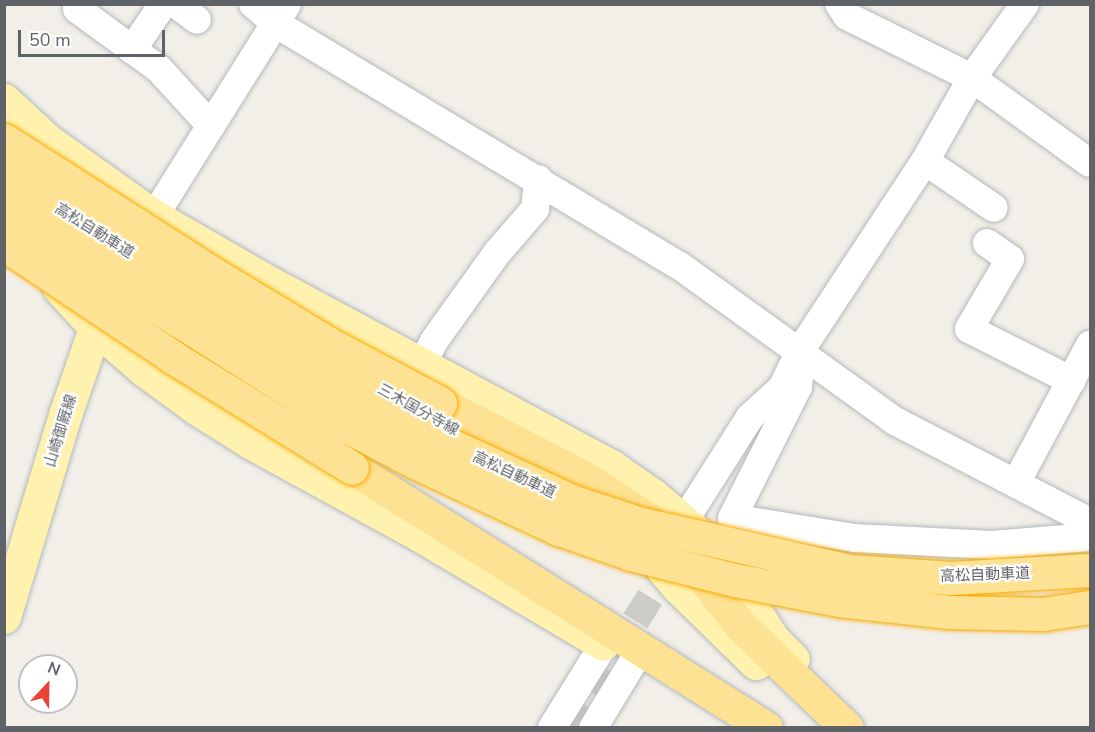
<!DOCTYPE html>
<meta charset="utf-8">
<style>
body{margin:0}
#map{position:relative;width:1095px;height:732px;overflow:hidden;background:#f1efe8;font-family:"Nunito Sans","Noto Sans JP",sans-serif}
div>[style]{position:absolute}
.minor-tunnel>*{height:28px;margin-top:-14px;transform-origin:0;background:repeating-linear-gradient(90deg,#ccccc8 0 28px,transparent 0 42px)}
.roads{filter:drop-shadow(0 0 2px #b5b8bc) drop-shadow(0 0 2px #b5b8bc)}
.minor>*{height:28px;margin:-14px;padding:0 14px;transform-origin:14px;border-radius:14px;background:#fff}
.major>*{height:33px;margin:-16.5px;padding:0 16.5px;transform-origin:16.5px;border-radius:16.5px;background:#fff2af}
.highway>*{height:33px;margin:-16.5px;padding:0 16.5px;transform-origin:16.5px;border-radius:16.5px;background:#fde293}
.bridges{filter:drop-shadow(0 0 2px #f9ab00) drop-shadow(0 0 2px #f9ab00)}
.highway-bridge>*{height:33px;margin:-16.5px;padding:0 16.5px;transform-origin:16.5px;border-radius:16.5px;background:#fde293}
span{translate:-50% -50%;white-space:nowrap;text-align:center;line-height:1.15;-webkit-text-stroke:4.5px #fff;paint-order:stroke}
.street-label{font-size:15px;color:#5f6368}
.frame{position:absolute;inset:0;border:6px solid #5f6368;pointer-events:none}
.north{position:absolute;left:18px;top:654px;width:60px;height:60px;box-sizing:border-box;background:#fff;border:2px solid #bfc1c3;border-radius:50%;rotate:22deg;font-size:16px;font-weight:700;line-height:24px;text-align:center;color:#5f6368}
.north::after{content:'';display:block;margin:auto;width:21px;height:27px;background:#ea4335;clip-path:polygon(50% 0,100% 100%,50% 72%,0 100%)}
.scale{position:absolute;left:18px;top:30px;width:147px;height:27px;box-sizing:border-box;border:3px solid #5f6368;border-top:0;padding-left:8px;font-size:18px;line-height:21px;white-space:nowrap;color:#5f6368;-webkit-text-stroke:4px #fff;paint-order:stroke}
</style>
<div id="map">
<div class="minor-tunnel">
<div style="left:569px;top:728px;width:205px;rotate:-58.2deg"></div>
</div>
<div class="roads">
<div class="minor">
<div style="left:176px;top:4px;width:26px;rotate:37deg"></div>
<div style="left:253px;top:4px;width:29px;rotate:41deg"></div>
<div style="left:275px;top:23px;width:472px;rotate:31deg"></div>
<div style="left:680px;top:266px;width:265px;rotate:35.8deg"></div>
<div style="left:895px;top:421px;width:220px;rotate:27.4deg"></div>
<div style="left:839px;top:4px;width:14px;rotate:56deg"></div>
<div style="left:847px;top:16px;width:140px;rotate:26.4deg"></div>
<div style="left:972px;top:78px;width:145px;rotate:35.8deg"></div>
<div style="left:77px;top:9px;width:102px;rotate:36.2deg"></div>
<div style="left:159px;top:69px;width:77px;rotate:47.6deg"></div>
<div style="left:132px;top:50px;width:55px;rotate:-56deg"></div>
<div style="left:925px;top:161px;width:83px;rotate:34.3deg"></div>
<div style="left:143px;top:234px;width:271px;rotate:-57.9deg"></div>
<div style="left:987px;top:243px;width:28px;rotate:35deg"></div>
<div style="left:1010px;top:259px;width:81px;rotate:120.4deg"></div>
<div style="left:969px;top:329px;width:115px;rotate:26.8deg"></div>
<div style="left:422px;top:364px;width:26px;rotate:-62deg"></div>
<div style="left:434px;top:341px;width:108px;rotate:-54.4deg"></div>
<div style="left:497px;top:253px;width:58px;rotate:-49.2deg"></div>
<div style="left:535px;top:209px;width:30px;rotate:-84deg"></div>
<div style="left:799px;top:377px;width:10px;rotate:96deg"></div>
<div style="left:798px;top:387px;width:147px;rotate:116.7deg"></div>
<div style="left:732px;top:518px;width:124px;rotate:9.3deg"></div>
<div style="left:854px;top:538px;width:138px;rotate:2.9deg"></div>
<div style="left:992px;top:545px;width:98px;rotate:-4.7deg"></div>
<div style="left:1016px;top:483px;width:157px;rotate:-61.8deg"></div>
<div style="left:684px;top:521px;width:123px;rotate:-57.6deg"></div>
<div style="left:750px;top:417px;width:43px;rotate:-42.2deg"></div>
<div style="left:782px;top:388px;width:41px;rotate:-64.1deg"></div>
<div style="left:800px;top:351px;width:227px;rotate:-56.7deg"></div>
<div style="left:925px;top:161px;width:95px;rotate:-60.5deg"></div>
<div style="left:972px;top:78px;width:91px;rotate:-54.4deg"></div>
<div style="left:552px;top:728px;width:99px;rotate:-58.2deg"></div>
<div style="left:593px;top:728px;width:77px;rotate:-58.8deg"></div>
</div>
<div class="major">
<div style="left:4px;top:100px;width:59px;rotate:42.9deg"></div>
<div style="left:47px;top:140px;width:131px;rotate:35.4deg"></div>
<div style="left:154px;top:216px;width:128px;rotate:30deg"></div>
<div style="left:265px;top:280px;width:393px;rotate:28.3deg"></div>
<div style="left:611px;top:466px;width:52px;rotate:34.9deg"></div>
<div style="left:654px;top:496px;width:51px;rotate:40.2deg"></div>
<div style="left:693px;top:529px;width:42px;rotate:46.9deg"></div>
<div style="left:722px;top:560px;width:94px;rotate:57.2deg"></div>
<div style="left:773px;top:639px;width:28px;rotate:45deg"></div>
<div style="left:59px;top:288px;width:53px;rotate:47.3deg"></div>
<div style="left:95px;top:327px;width:65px;rotate:41.3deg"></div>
<div style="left:144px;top:370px;width:64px;rotate:36.2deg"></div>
<div style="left:196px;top:408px;width:64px;rotate:32.2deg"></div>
<div style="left:250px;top:442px;width:192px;rotate:28.7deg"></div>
<div style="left:418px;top:534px;width:215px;rotate:30.7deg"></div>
<div style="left:391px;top:395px;width:104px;rotate:28.8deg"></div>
<div style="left:644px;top:548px;width:52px;rotate:48.9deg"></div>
<div style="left:678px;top:587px;width:109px;rotate:44.3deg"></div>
<div style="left:4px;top:617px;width:214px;rotate:-73.2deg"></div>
<div style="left:66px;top:412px;width:110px;rotate:-70.9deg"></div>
</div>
<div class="highway">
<div style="left:440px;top:403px;width:163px;rotate:27.3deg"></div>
<div style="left:585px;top:478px;width:81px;rotate:32.9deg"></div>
<div style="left:352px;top:468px;width:489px;rotate:32.1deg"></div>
<div style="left:687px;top:557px;width:88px;rotate:52deg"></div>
<div style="left:741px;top:626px;width:147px;rotate:43.9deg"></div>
</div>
</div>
<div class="bridges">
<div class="highway-bridge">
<div style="left:4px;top:140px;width:241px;rotate:32.6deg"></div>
<div style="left:207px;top:270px;width:143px;rotate:31.2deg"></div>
<div style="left:329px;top:344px;width:126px;rotate:28deg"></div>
<div style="left:4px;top:175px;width:422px;rotate:31.9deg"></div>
<div style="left:362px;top:398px;width:69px;rotate:29.5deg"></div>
<div style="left:422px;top:432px;width:164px;rotate:24.8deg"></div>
<div style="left:571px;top:501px;width:71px;rotate:18.2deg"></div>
<div style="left:638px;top:523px;width:216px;rotate:12.8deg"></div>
<div style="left:849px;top:571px;width:102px;rotate:3.9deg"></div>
<div style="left:951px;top:578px;width:139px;rotate:-3.3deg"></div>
<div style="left:4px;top:210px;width:404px;rotate:32.3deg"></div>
<div style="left:346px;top:426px;width:78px;rotate:27.6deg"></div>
<div style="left:415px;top:462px;width:159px;rotate:25deg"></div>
<div style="left:559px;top:529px;width:76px;rotate:19.1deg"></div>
<div style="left:631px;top:554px;width:107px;rotate:14deg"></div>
<div style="left:735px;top:580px;width:106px;rotate:10.9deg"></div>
<div style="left:839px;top:600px;width:111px;rotate:6.2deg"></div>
<div style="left:949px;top:612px;width:94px;rotate:1.2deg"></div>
<div style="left:1043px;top:614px;width:48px;rotate:-8.5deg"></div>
<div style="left:4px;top:244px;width:205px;rotate:33.8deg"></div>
<div style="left:174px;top:358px;width:209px;rotate:31.7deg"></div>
</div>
</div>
<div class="street-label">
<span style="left:94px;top:231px;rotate:32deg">高松自動車道</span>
<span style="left:418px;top:410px;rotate:29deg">三木国分寺線</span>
<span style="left:61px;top:431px;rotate:-73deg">山崎御厩線</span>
<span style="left:514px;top:475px;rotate:25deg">高松自動車道</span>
<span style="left:985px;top:575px;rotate:-2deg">高松自動車道</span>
</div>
<div class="frame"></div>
<div class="north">N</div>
<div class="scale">50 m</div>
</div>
